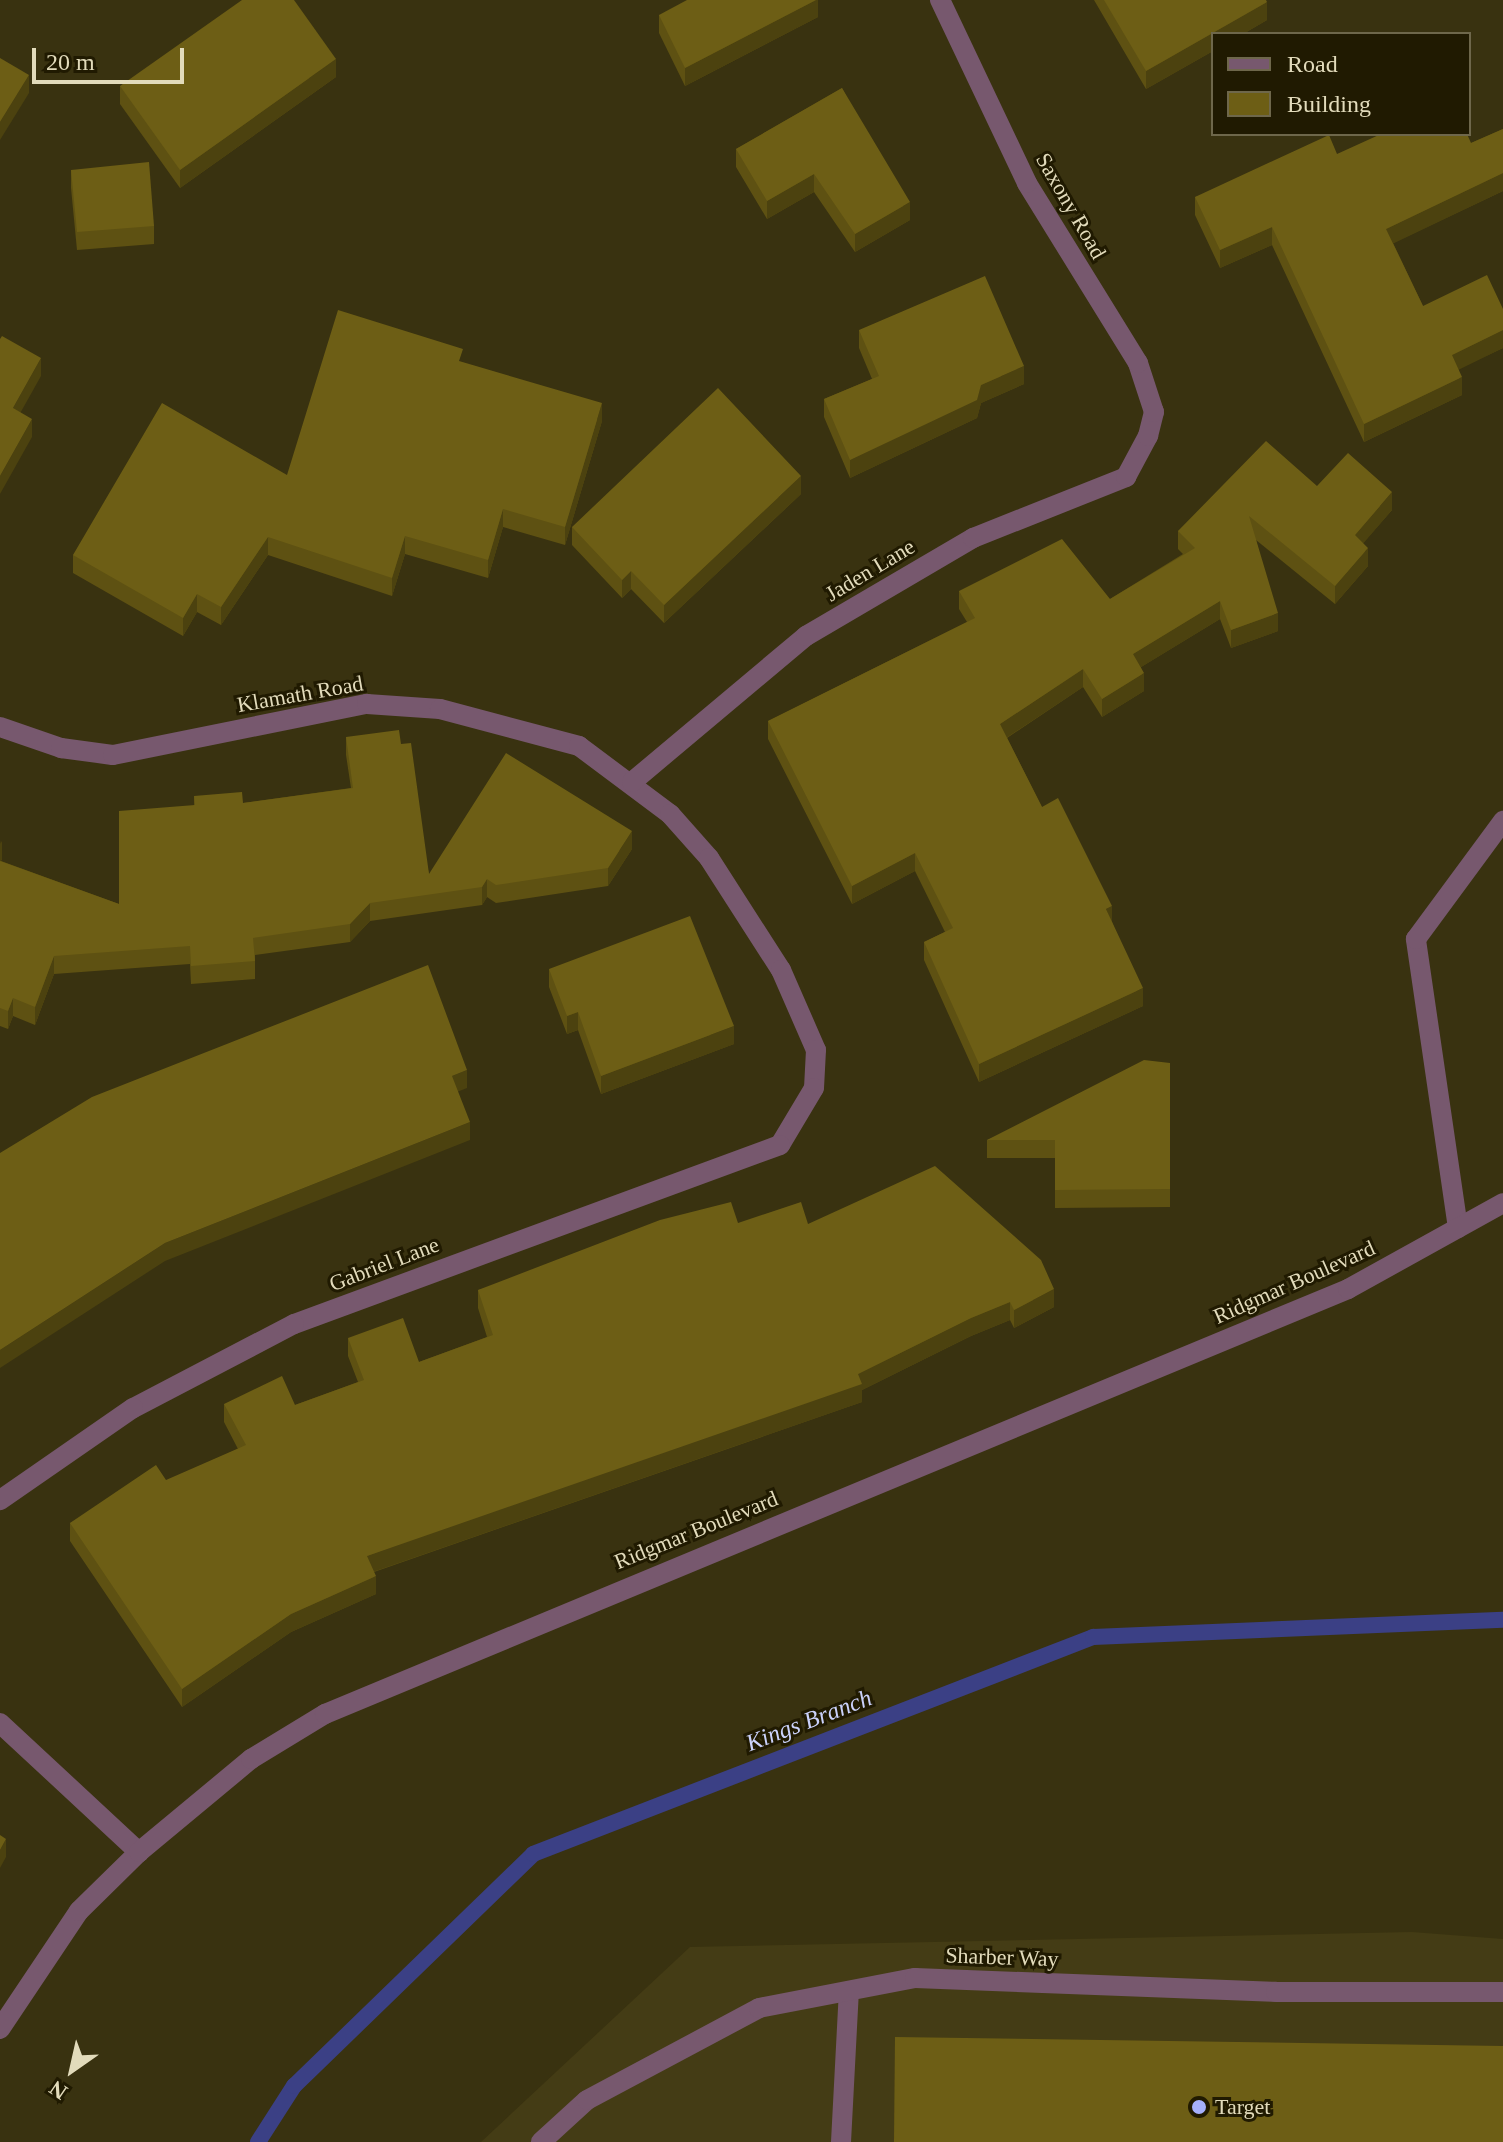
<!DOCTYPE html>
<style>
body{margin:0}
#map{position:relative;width:1503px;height:2142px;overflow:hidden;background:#393210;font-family:"Times New Roman",serif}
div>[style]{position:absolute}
.built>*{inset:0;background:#443c15}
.stream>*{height:16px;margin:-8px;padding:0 8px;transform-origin:8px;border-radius:8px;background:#3b4085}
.service>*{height:20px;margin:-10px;padding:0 10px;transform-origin:10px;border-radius:10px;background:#77586e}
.minor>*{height:20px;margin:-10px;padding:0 10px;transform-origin:10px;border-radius:10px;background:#77586e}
.tertiary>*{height:20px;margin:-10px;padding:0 10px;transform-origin:10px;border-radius:10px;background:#77586e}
.wall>*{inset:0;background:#5e5112}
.shaded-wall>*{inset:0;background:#4c420f}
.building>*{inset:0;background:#6d5e15}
.dots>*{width:22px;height:22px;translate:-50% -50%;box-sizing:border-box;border:4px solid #201a01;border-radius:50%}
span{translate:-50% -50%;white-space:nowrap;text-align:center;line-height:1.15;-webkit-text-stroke:6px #201a01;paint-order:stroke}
.street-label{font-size:22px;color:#e2dbbb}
.poi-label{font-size:22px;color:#e2dbbb}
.left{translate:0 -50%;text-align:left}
.water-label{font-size:24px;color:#cbd2fb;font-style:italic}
.legend{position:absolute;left:1211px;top:32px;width:260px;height:104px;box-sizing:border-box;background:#201a01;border:2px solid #6e674b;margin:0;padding:10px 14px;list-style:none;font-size:24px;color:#e2dbbb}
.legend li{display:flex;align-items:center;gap:16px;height:40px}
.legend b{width:40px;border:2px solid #6e674b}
.north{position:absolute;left:32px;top:2030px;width:80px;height:80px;-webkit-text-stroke:6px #201a01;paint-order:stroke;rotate:214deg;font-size:22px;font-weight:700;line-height:32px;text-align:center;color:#e2dbbb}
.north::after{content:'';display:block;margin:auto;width:28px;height:36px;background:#e2dbbb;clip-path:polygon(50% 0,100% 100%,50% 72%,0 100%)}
.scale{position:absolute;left:32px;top:48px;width:152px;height:36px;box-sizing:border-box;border:4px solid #e2dbbb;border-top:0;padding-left:10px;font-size:24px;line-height:28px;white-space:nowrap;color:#e2dbbb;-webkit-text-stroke:6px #201a01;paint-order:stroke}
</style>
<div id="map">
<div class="built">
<div style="clip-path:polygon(1412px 1932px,1503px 1939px,1503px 2142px,481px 2142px,690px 1947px)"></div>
</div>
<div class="stream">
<div style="left:258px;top:2142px;width:67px;rotate:-57.3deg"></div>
<div style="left:294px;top:2086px;width:333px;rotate:-44.1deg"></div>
<div style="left:533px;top:1854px;width:601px;rotate:-21.18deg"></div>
<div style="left:1093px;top:1637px;width:410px;rotate:-2.4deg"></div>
</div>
<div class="service">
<div style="left:1458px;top:1228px;width:292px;rotate:-98.3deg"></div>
<div style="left:1416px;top:939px;width:147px;rotate:-53.6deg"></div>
<div style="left:841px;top:2142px;width:151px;rotate:-87deg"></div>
</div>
<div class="minor">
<div style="left:0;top:727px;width:65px;rotate:19deg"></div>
<div style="left:61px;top:748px;width:52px;rotate:7.7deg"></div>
<div style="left:113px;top:755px;width:259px;rotate:-11.4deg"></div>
<div style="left:367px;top:704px;width:73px;rotate:3.9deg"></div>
<div style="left:440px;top:709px;width:144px;rotate:14.9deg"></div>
<div style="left:579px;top:746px;width:114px;rotate:36.8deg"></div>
<div style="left:670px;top:814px;width:59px;rotate:48.4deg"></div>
<div style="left:709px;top:858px;width:133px;rotate:57.3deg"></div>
<div style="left:781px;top:970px;width:87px;rotate:66.4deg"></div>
<div style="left:816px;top:1050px;width:38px;rotate:93deg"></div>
<div style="left:814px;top:1088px;width:66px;rotate:120.8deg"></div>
<div style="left:780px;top:1145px;width:518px;rotate:159.78deg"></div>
<div style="left:294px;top:1324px;width:182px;rotate:152.4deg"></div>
<div style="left:133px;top:1408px;width:162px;rotate:145.3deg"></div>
<div style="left:632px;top:782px;width:227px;rotate:-40deg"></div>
<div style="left:806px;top:636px;width:194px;rotate:-30.4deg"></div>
<div style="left:973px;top:538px;width:165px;rotate:-21.7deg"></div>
<div style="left:1126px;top:477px;width:47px;rotate:-61.8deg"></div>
<div style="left:1148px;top:436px;width:25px;rotate:-76deg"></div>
<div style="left:1154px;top:412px;width:52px;rotate:-108.1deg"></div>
<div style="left:1138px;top:363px;width:211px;rotate:-121.7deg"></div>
<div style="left:1027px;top:183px;width:203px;rotate:-115.4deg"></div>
<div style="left:0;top:1723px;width:190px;rotate:42.9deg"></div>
<div style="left:541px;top:2142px;width:62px;rotate:-42.4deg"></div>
<div style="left:587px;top:2100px;width:195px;rotate:-28.1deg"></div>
<div style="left:759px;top:2008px;width:159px;rotate:-10.9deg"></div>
<div style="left:915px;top:1978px;width:361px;rotate:2.2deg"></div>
<div style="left:1276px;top:1992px;width:227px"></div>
</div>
<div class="tertiary">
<div style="left:0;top:2029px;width:142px;rotate:-56.2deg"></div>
<div style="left:79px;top:1911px;width:84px;rotate:-44.5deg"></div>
<div style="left:139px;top:1852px;width:146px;rotate:-39.7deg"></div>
<div style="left:251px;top:1759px;width:87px;rotate:-31.3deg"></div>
<div style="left:325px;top:1714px;width:1108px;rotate:-22.56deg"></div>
<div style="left:1348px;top:1289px;width:177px;rotate:-29deg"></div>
</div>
<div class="wall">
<div style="clip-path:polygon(818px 0,818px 17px,685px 86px,659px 33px,659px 15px)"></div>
<div style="clip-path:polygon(1094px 0,1266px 0,1267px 20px,1243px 34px,1213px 34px,1213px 51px,1146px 89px)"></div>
<div style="clip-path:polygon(336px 77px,180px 188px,120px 104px,120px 86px)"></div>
<div style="clip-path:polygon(842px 88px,910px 220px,855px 252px,814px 192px,767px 219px,736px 167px,736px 149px)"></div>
<div style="clip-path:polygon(1503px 129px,1503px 191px,1393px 243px,1423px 306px,1503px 309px,1503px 348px,1458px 369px,1462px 395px,1364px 442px,1272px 245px,1220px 268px,1195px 215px,1195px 197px,1337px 154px,1471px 143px)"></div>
<div style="clip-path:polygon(71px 170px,154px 226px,154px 244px,77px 250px,71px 188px)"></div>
<div style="clip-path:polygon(859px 330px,1024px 384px,981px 403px,977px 418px,850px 478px,824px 417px,824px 399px,872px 379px,859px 348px)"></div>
<div style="clip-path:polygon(463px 363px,602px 421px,565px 545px,503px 527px,488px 578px,405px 554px,392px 596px,268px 555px,221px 625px,197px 612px,183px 636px,73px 573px,73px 555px,287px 475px)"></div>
<div style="clip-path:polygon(1317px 486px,1392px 510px,1363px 543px,1368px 566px,1335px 604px,1256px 540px,1278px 631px,1231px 648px,1220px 619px,1141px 667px,1144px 691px,1102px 717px,1083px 687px,1007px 738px,1042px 807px,1112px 922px,1143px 1006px,979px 1082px,924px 960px,924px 942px,945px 932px,915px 871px,852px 904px,768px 739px,768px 721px,967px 622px,959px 609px,959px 591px,1110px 599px,1183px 554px,1178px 549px,1178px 531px)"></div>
<div style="clip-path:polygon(801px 494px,664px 623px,631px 589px,622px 598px,572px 545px,572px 527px)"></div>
<div style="clip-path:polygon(346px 737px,401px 744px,429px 874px,632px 849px,608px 886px,496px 903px,487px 897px,482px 905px,370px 921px,350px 942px,255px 955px,255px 979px,191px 984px,190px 964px,54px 974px,35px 1025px,13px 1016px,8px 1029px,0 1026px,0 840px,2px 859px,1px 861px,119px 904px,194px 805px,194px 796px,243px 803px,351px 788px,346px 755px)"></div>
<div style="clip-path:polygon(549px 969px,734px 1044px,601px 1094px,578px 1030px,567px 1034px,549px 987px)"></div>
<div style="clip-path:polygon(1170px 1063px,1170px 1207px,1055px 1208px,1055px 1158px,987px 1158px,987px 1140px)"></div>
<div style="clip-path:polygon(738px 1223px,808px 1224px,1054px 1307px,1014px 1328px,1010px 1320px,971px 1336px,862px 1390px,862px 1402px,374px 1572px,376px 1594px,291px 1632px,182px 1707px,70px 1541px,70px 1523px,238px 1449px,224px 1422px,224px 1404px,295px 1405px,358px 1382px,348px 1356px,348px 1338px,419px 1362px,487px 1337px,478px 1308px,478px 1290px)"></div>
</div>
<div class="shaded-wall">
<div style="clip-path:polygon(816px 0,818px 0,818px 17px,685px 86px,685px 68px)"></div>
<div style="clip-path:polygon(1267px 2px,1267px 20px,1243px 34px,1213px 34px,1213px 51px,1146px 89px,1146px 71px)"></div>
<div style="clip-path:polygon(336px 59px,336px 77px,180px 188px,180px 170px)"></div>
<div style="clip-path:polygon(29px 75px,29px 93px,0 140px,0 122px)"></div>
<div style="clip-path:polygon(1503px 173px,1503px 191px,1386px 247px,1386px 229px)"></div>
<div style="clip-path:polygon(814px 174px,814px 192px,767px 219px,767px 201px)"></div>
<div style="clip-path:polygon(910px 202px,910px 220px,855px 252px,855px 234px)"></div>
<div style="clip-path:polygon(1272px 227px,1272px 245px,1220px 268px,1220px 250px)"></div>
<div style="clip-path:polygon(1503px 330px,1503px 348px,1452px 373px,1452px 355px)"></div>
<div style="clip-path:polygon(41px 358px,41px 376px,13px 426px,13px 408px)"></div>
<div style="clip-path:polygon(1024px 366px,1024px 384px,981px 403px,977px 418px,850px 478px,850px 460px,981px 385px)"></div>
<div style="clip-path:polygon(1462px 377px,1462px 395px,1364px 442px,1364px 424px)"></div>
<div style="clip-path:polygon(602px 403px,602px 421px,565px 545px,565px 527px)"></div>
<div style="clip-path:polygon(32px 419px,32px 437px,0 494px,0 476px)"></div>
<div style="clip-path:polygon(801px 476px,801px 494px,664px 623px,664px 605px)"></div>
<div style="clip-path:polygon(1392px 492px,1392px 510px,1355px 553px,1355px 535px)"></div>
<div style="clip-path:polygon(503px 509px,503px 527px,488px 578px,488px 560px)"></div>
<div style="clip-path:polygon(405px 536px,405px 554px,392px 596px,392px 578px)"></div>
<div style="clip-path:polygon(268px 537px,268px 555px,221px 625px,221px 607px)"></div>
<div style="clip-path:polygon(1368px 548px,1368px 566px,1335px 604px,1335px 586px)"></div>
<div style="clip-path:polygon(631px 571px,631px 589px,622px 598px,622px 580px)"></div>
<div style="clip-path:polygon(197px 594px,197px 612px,183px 636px,183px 618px)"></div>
<div style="clip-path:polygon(1220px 601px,1220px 619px,1133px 672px,1133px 654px)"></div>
<div style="clip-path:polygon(1278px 613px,1278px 631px,1231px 648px,1231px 630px)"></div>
<div style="clip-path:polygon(1083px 669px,1083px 687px,1000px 742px,1000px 724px)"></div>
<div style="clip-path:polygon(1144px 673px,1144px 691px,1102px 717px,1102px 699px)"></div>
<div style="clip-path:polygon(632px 831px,632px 849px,608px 886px,608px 868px)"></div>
<div style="clip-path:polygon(2px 841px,2px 859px,0 862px,0 844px)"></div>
<div style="clip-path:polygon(915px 853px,915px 871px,852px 904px,852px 886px)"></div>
<div style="clip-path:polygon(487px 879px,487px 897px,482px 905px,482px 887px)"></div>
<div style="clip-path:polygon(370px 903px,370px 921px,350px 942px,350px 924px)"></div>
<div style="clip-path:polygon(1112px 906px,1112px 924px,1106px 909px)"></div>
<div style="clip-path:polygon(54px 956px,54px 974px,35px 1025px,35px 1007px)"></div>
<div style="clip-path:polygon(1143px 988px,1143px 1006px,979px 1082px,979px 1064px)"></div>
<div style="clip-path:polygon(13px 998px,13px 1016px,8px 1029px,8px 1011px)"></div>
<div style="clip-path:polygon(578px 1012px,578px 1030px,567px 1034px,567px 1016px)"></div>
<div style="clip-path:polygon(734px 1026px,734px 1044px,601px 1094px,601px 1076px)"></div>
<div style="clip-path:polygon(467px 1070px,467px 1088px,452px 1094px,452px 1076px)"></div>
<div style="clip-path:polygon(470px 1122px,470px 1140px,165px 1261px,0 1368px,0 1350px,165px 1243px)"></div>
<div style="clip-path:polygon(1054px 1289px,1054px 1307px,1014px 1328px,1014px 1310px)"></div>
<div style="clip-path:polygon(1010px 1302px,1010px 1320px,971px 1336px,862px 1390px,862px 1402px,367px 1574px,367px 1556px,858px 1374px,971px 1318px)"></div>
<div style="clip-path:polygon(376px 1576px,376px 1594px,291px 1632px,182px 1707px,182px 1689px,291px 1614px)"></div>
<div style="clip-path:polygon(6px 1839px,6px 1857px,0 1868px,0 1850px)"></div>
</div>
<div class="building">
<div style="clip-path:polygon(242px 0,294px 0,336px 59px,180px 170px,120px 86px)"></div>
<div style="clip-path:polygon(687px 0,816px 0,685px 68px,659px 15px)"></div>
<div style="clip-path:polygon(1104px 0,1266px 0,1267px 2px,1146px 71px)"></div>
<div style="clip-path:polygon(0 58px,29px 75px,0 122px)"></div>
<div style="clip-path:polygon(842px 88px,910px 202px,855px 234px,814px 174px,767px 201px,736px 149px)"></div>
<div style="clip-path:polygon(1503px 129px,1503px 173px,1386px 229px,1423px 306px,1487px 275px,1503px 309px,1503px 330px,1452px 355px,1462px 377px,1364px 424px,1272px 227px,1220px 250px,1195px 197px,1329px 135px,1337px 154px,1381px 134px,1467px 134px,1471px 143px)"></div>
<div style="clip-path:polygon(149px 162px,154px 226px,77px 232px,71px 170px)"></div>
<div style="clip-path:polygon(985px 276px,1024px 366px,981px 385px,977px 400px,850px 460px,824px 399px,879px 376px,859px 330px)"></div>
<div style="clip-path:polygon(338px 310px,463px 349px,459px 361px,602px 403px,565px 527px,503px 509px,488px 560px,405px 536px,392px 578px,268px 537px,221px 607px,197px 594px,183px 618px,73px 555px,162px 403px,287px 475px)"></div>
<div style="clip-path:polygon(2px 336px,41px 358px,13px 408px,32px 419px,0 476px,0 339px)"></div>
<div style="clip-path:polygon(718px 388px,801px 476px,664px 605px,631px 571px,622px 580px,572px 527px)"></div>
<div style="clip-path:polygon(1266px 441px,1317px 486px,1348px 453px,1392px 492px,1355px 535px,1368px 548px,1335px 586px,1249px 516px,1278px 613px,1231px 630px,1220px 601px,1133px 654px,1144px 673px,1102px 699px,1083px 669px,1000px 724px,1042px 807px,1058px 798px,1112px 906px,1106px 909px,1143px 988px,979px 1064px,924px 942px,953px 928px,915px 853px,852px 886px,768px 721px,975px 618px,959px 591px,1062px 539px,1110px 599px,1195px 548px,1178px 531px)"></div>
<div style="clip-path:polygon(399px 730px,401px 744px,411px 743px,429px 874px,506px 753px,632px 831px,608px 868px,496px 885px,487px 879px,482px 887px,370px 903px,350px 924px,253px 938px,255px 961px,191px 966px,190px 946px,54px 956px,35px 1007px,13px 998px,8px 1011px,0 1008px,0 861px,119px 904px,119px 811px,195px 805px,194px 796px,242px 792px,243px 803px,353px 788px,346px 737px)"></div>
<div style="clip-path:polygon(690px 916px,734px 1026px,601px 1076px,578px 1012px,567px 1016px,549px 969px)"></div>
<div style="clip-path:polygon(428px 965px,467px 1070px,452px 1076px,470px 1122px,165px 1243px,0 1350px,0 1153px,92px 1097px)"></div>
<div style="clip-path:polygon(1144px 1060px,1170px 1063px,1170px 1189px,1055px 1190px,1055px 1140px,987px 1140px)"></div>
<div style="clip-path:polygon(935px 1166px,1041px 1260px,1054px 1289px,1014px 1310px,1010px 1302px,971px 1318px,858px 1374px,862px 1384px,367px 1556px,376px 1576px,291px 1614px,182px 1689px,70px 1523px,156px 1465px,166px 1480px,246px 1445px,224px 1404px,282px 1376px,295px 1405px,364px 1380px,348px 1338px,403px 1318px,419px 1362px,493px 1335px,478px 1290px,660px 1220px,731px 1202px,738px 1223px,801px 1202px,808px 1224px)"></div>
<div style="clip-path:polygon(0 1835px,6px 1839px,0 1850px)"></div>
<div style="clip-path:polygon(895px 2037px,1503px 2046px,1503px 2142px,894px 2142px)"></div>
</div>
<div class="dots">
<div style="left:1199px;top:2107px;background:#a6b1fc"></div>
</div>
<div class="street-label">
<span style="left:1071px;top:206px;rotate:60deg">Saxony Road</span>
<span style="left:870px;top:570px;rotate:-31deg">Jaden Lane</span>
<span style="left:300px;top:694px;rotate:-10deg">Klamath Road</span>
<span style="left:384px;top:1264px;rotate:-21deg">Gabriel Lane</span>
<span style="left:1294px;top:1282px;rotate:-24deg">Ridgmar Boulevard</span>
<span style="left:696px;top:1530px;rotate:-22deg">Ridgmar Boulevard</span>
<span style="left:1002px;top:1957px;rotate:2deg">Sharber Way</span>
</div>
<div class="poi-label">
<span class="left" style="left:1215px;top:2107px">Target</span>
</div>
<div class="water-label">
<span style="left:809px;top:1721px;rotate:-21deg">Kings Branch</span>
</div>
<ul class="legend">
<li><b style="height:10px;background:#77586e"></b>Road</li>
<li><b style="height:22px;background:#6d5e15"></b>Building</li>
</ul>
<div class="north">N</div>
<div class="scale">20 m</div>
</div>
